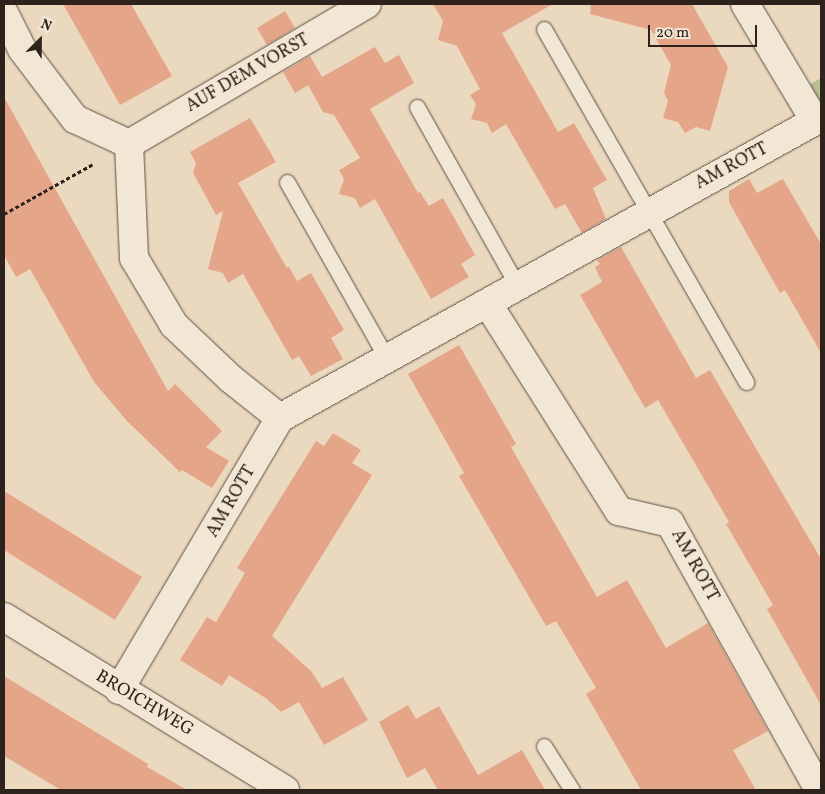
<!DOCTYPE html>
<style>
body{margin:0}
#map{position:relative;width:825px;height:794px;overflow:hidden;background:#ebd9bf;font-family:Vollkorn,serif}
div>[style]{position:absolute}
.green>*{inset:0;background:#b8bf91}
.building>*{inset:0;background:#e5a589}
.path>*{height:3px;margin-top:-1.5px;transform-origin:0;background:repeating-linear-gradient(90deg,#2d231c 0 4px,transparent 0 6.5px)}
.roads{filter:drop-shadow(0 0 1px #5c5045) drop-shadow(0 0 1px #5c5045)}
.lane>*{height:15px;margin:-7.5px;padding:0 7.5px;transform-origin:7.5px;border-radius:7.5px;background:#f2e6d5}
.street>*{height:28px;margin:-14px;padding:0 14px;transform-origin:14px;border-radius:14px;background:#f2e6d5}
span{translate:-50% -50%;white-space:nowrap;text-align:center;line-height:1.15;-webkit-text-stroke:4.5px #f2e6d5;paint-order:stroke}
.street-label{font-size:18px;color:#2d231c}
.frame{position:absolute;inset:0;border:5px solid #2d231c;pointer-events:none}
.north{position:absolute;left:15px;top:15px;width:50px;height:50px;-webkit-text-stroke:4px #f2e6d5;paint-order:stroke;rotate:23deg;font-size:14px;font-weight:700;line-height:20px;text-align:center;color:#2d231c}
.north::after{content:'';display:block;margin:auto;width:18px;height:22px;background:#2d231c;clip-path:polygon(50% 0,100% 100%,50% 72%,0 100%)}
.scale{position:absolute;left:648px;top:25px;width:109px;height:22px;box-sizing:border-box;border:2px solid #2d231c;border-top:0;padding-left:6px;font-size:15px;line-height:18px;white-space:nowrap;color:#2d231c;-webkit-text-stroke:4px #f2e6d5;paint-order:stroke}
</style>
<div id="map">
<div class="green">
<div style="clip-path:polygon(821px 78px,821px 115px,805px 87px)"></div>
</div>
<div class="building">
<div style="clip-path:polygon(63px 4px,131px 4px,172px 76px,120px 105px)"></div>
<div style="clip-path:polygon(433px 4px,553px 4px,502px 33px,558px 132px,574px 123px,607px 180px,593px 188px,606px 219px,582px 233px,565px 204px,555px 209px,506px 124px,492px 133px,487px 123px,471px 119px,476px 104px,470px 95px,480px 89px,457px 46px,438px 40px,443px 21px)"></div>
<div style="clip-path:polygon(591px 4px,692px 4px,728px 67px,710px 131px,696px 127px,685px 133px,678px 122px,663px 118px,668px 101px,664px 93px,671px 65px,651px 30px,590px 14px)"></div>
<div style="clip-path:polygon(285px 11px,295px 28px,267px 45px,257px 28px)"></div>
<div style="clip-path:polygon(375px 47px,385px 63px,399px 55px,414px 83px,370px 109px,418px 193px,420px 192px,429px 206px,443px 198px,475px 255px,461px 264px,469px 277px,431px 299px,375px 199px,360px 208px,355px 198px,339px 194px,344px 179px,339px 170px,360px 158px,334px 115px,323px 112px,308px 85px,312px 83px,295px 93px,283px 72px,310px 56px,322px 77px)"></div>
<div style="clip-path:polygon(4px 97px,168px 391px,175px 384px,222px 431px,206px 447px,229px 461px,212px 488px,182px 470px,180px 472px,127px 421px,94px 382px,30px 269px,16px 277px,4px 255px)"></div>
<div style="clip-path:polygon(250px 118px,276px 162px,238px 183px,287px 268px,289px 267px,297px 281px,311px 273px,344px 330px,331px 338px,343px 359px,311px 376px,299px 356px,292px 360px,243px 274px,228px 283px,223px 273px,208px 269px,223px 211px,216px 215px,193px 173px,196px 163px,190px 152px)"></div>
<div style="clip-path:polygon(749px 179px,757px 193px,783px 179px,821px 244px,821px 353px,785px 290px,780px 293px,729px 202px,729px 191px)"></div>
<div style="clip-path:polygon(621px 247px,696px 378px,710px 370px,821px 559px,821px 705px,767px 609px,773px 605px,726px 524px,729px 522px,658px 400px,645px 408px,580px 295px,602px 282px,595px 267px,600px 264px,597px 260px)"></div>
<div style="clip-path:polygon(459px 345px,516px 444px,511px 447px,597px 597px,627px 580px,666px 648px,708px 623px,768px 731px,733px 750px,756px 790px,641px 790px,586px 694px,596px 688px,556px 621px,546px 626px,459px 476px,464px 473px,408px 374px)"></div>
<div style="clip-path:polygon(333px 433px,361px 450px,352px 463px,372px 475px,272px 636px,311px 671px,322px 688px,343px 677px,368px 720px,324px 745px,299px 702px,281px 712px,267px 699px,229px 675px,222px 686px,180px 660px,207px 617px,216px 622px,245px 573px,237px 568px,316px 441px,324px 446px)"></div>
<div style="clip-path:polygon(4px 491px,142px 577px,115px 620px,4px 550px)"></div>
<div style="clip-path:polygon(4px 676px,148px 764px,147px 767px,187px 790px,61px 790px,4px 756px)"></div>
<div style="clip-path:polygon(408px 705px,416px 719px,439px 706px,478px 775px,522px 750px,545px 790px,438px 790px,425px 768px,407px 778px,379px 722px)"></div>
</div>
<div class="path">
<div style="left:4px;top:214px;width:102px;rotate:-29.3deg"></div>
</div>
<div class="roads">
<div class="lane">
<div style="left:544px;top:29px;width:407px;rotate:60.2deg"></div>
<div style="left:417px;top:107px;width:204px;rotate:60.7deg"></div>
<div style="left:287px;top:182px;width:201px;rotate:60.5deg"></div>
<div style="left:544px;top:746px;width:52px;rotate:57.5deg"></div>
</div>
<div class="street">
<div style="left:4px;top:13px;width:40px;rotate:63.4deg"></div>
<div style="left:22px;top:49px;width:88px;rotate:52.9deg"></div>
<div style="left:75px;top:119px;width:60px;rotate:24.8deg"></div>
<div style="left:488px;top:304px;width:245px;rotate:57.7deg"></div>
<div style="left:619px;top:511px;width:52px;rotate:13.2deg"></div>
<div style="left:670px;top:523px;width:306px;rotate:60.8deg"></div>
<div style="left:280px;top:418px;width:63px;rotate:-141.5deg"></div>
<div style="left:231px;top:379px;width:79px;rotate:-136.5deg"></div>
<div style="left:174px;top:325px;width:78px;rotate:-120.8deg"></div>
<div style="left:134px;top:258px;width:114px;rotate:-92.5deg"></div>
<div style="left:129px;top:144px;width:276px;rotate:-30.5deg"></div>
<div style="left:4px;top:617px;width:330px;rotate:31.6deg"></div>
<div style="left:119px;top:690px;width:316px;rotate:-59.4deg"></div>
<div style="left:280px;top:418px;width:612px;rotate:-29.04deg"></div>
<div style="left:815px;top:121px;width:136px;rotate:-120.9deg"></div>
</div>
</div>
<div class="street-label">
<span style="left:248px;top:74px;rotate:-30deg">AUF DEM VORST</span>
<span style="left:732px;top:167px;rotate:-28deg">AM ROTT</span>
<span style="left:232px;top:502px;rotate:-60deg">AM ROTT</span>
<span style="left:694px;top:566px;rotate:61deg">AM ROTT</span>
<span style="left:144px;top:704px;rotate:31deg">BROICHWEG</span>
</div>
<div class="frame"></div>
<div class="north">N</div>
<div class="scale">20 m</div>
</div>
